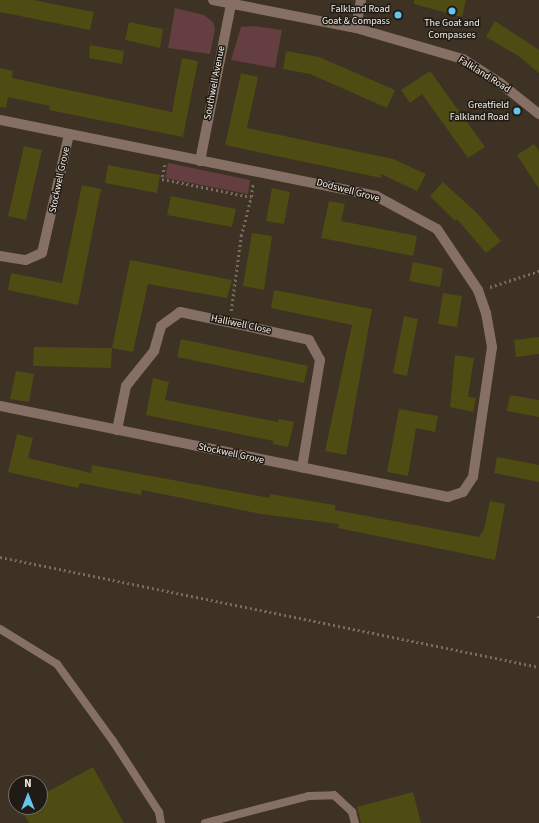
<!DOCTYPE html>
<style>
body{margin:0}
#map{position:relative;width:539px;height:823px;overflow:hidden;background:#3d3224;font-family:"Source Sans 3",sans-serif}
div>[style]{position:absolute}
.green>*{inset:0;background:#643e41}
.building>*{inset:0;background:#4e4b13}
.path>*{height:2.5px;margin-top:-1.25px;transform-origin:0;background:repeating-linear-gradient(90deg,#766d60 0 2px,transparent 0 5px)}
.lane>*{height:8px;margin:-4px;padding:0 4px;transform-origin:4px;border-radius:4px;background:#866f65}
.street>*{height:10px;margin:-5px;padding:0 5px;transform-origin:5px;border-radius:5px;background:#866f65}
.dots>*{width:11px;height:11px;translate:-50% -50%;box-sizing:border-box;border:2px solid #201b15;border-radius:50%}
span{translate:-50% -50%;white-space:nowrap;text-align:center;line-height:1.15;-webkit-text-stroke:3px #201b15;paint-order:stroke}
.poi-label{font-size:10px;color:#f6efe5}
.right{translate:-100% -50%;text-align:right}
.street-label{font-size:10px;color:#f6efe5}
.north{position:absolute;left:8px;top:775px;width:40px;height:40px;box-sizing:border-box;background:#201b15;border:1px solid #767068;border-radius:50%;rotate:0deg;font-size:11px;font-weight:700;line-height:16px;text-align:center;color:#f6efe5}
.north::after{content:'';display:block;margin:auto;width:14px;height:18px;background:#64c5ee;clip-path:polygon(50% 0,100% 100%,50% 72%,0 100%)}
</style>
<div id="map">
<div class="green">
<div style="clip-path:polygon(175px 8px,204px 15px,213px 22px,215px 29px,210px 54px,168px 48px)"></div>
<div style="clip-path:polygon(254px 26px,282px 30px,275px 68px,231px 60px,241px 27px)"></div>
<div style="clip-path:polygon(168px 163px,250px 180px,248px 194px,165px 178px)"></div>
</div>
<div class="building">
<div style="clip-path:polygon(0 0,33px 0,94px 12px,90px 30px,0 12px)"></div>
<div style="clip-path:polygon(414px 0,466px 0,462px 17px,414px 4px)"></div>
<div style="clip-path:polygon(495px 21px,539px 50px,539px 73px,517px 55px,486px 37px)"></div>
<div style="clip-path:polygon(129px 22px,163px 29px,160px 48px,125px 40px)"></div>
<div style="clip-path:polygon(90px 45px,124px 51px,122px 64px,89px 58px)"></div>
<div style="clip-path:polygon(286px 51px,319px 57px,395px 90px,387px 108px,310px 74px,283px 69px)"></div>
<div style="clip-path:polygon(182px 58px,198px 61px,183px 137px,49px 110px,50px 106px,8px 97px,6px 108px,0 107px,0 68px,13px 71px,12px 78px,172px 112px)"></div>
<div style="clip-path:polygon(430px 71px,485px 147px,468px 158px,422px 94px,410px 103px,401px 90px)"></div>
<div style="clip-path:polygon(241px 73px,258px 77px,247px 128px,393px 159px,426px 174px,417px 191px,381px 174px,381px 178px,225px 145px)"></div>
<div style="clip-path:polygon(534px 144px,539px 151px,539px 189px,517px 155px)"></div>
<div style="clip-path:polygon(24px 146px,42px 150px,26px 220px,8px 216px)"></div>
<div style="clip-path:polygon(108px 165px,160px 175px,157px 193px,105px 183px)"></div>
<div style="clip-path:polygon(443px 182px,478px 214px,501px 241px,486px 253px,457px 219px,455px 221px,430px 196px)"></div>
<div style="clip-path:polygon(82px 185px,101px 189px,78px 305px,8px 290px,11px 273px,62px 283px)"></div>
<div style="clip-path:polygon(272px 188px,290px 192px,284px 224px,266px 221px)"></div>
<div style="clip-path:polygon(171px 196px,236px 209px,232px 227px,167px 215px)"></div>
<div style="clip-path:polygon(329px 201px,345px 204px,341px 221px,417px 236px,413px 256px,321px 238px)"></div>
<div style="clip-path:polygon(252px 233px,272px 236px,264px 290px,243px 286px)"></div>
<div style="clip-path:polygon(130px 260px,232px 280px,227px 298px,148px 284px,133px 352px,112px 348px)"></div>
<div style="clip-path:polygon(413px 262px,443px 268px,440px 287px,409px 281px)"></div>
<div style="clip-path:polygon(274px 290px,372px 309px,346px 455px,325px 451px,352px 325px,271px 308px)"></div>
<div style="clip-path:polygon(443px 293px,462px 296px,457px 327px,438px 324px)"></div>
<div style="clip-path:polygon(404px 316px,418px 319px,407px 376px,393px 373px)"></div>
<div style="clip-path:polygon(539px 337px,539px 354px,516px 357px,514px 340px)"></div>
<div style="clip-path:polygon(181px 339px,308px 366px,304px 383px,177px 357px)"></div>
<div style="clip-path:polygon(34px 347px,112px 348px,111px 368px,33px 366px)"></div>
<div style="clip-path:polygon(455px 355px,474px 358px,468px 397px,476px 398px,473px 412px,450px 407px)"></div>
<div style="clip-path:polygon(16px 371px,34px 374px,29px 402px,10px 399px)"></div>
<div style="clip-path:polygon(153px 378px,169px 382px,165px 400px,278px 422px,278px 419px,294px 422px,288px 447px,273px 444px,273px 441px,146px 415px)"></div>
<div style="clip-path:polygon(510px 395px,539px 400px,539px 417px,507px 411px)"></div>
<div style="clip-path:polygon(399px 409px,438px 416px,435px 432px,416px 428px,408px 476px,387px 472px)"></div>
<div style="clip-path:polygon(17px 434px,33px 438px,28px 458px,91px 473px,92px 465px,270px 498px,270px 494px,322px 503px,335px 505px,335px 510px,479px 537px,484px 529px,490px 501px,505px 504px,495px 560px,338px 528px,339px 524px,261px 514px,142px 490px,141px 495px,80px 483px,78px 488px,8px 472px)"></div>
<div style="clip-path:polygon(497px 457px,539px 465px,539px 482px,494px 473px)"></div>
<div style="clip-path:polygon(93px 767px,124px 823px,29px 823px,20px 807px,40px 807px,40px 796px)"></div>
<div style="clip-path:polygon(413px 792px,421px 823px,361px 823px,357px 807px)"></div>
</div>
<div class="path">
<div style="left:165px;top:165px;width:14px;rotate:102deg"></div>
<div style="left:162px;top:179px;width:91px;rotate:11.4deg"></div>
<div style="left:251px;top:197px;width:14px;rotate:-82deg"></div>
<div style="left:490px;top:287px;width:52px;rotate:-18.1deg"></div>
<div style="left:231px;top:311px;width:76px;rotate:-82.4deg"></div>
<div style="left:241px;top:236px;width:40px;rotate:-75.6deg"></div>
<div style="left:0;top:557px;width:550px;rotate:11.53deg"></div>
<div style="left:539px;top:616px;width:2px;rotate:90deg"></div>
</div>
<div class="lane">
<div style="left:0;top:629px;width:67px;rotate:31.6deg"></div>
<div style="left:57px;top:664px;width:95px;rotate:54deg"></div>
<div style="left:113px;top:741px;width:85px;rotate:57.1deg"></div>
<div style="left:159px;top:812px;width:11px;rotate:80deg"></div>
<div style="left:205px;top:823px;width:107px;rotate:-14.6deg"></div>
<div style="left:309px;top:796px;width:25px;rotate:-2deg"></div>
<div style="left:334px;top:795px;width:25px;rotate:43deg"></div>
<div style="left:352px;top:812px;width:11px;rotate:75deg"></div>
</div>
<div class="street">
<div style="left:213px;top:0;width:146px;rotate:11.1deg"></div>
<div style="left:356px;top:28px;width:111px;rotate:16.2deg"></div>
<div style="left:463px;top:59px;width:44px;rotate:33deg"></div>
<div style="left:500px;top:83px;width:50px;rotate:38.5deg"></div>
<div style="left:356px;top:28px;width:28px;rotate:-80deg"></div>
<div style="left:0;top:120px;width:384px;rotate:11.4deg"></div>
<div style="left:376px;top:196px;width:69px;rotate:28.4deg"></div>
<div style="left:437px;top:229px;width:73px;rotate:56.1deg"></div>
<div style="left:478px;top:290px;width:24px;rotate:71deg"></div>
<div style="left:486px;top:313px;width:35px;rotate:80deg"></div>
<div style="left:492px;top:347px;width:131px;rotate:98.3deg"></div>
<div style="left:473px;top:477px;width:18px;rotate:124deg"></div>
<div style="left:463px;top:492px;width:16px;rotate:162deg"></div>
<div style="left:448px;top:497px;width:457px;rotate:-168.5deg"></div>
<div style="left:200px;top:161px;width:160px;rotate:-78.8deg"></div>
<div style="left:0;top:256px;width:26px;rotate:9deg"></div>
<div style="left:26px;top:260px;width:17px;rotate:-24deg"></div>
<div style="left:42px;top:253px;width:122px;rotate:-77.2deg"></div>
<div style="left:117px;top:430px;width:45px;rotate:-78.4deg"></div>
<div style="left:126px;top:386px;width:45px;rotate:-51.3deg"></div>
<div style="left:154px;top:351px;width:26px;rotate:-74deg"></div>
<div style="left:161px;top:326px;width:24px;rotate:-36deg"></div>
<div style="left:180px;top:312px;width:49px;rotate:11.8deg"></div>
<div style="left:228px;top:322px;width:83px;rotate:12.5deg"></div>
<div style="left:309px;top:340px;width:23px;rotate:61deg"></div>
<div style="left:320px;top:360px;width:109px;rotate:99.5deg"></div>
</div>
<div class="dots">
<div style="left:452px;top:11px;background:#64c5ee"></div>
<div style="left:398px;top:15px;background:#64c5ee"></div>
<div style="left:517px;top:111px;background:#64c5ee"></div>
</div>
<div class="poi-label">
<span class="right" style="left:390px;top:15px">Falkland Road<br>Goat &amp; Compass</span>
<span style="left:452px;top:29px">The Goat and<br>Compasses</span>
<span class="right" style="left:509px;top:111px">Greatfield<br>Falkland Road</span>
</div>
<div class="street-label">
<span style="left:484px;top:75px;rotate:32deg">Falkland Road</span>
<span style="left:215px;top:83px;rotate:-79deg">Southwell Avenue</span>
<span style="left:60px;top:180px;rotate:-78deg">Stockwell Grove</span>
<span style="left:348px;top:191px;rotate:15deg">Dodswell Grove</span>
<span style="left:241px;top:325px;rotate:12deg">Halliwell Close</span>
<span style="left:231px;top:454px;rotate:12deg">Stockwell Grove</span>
</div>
<div class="north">N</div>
</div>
